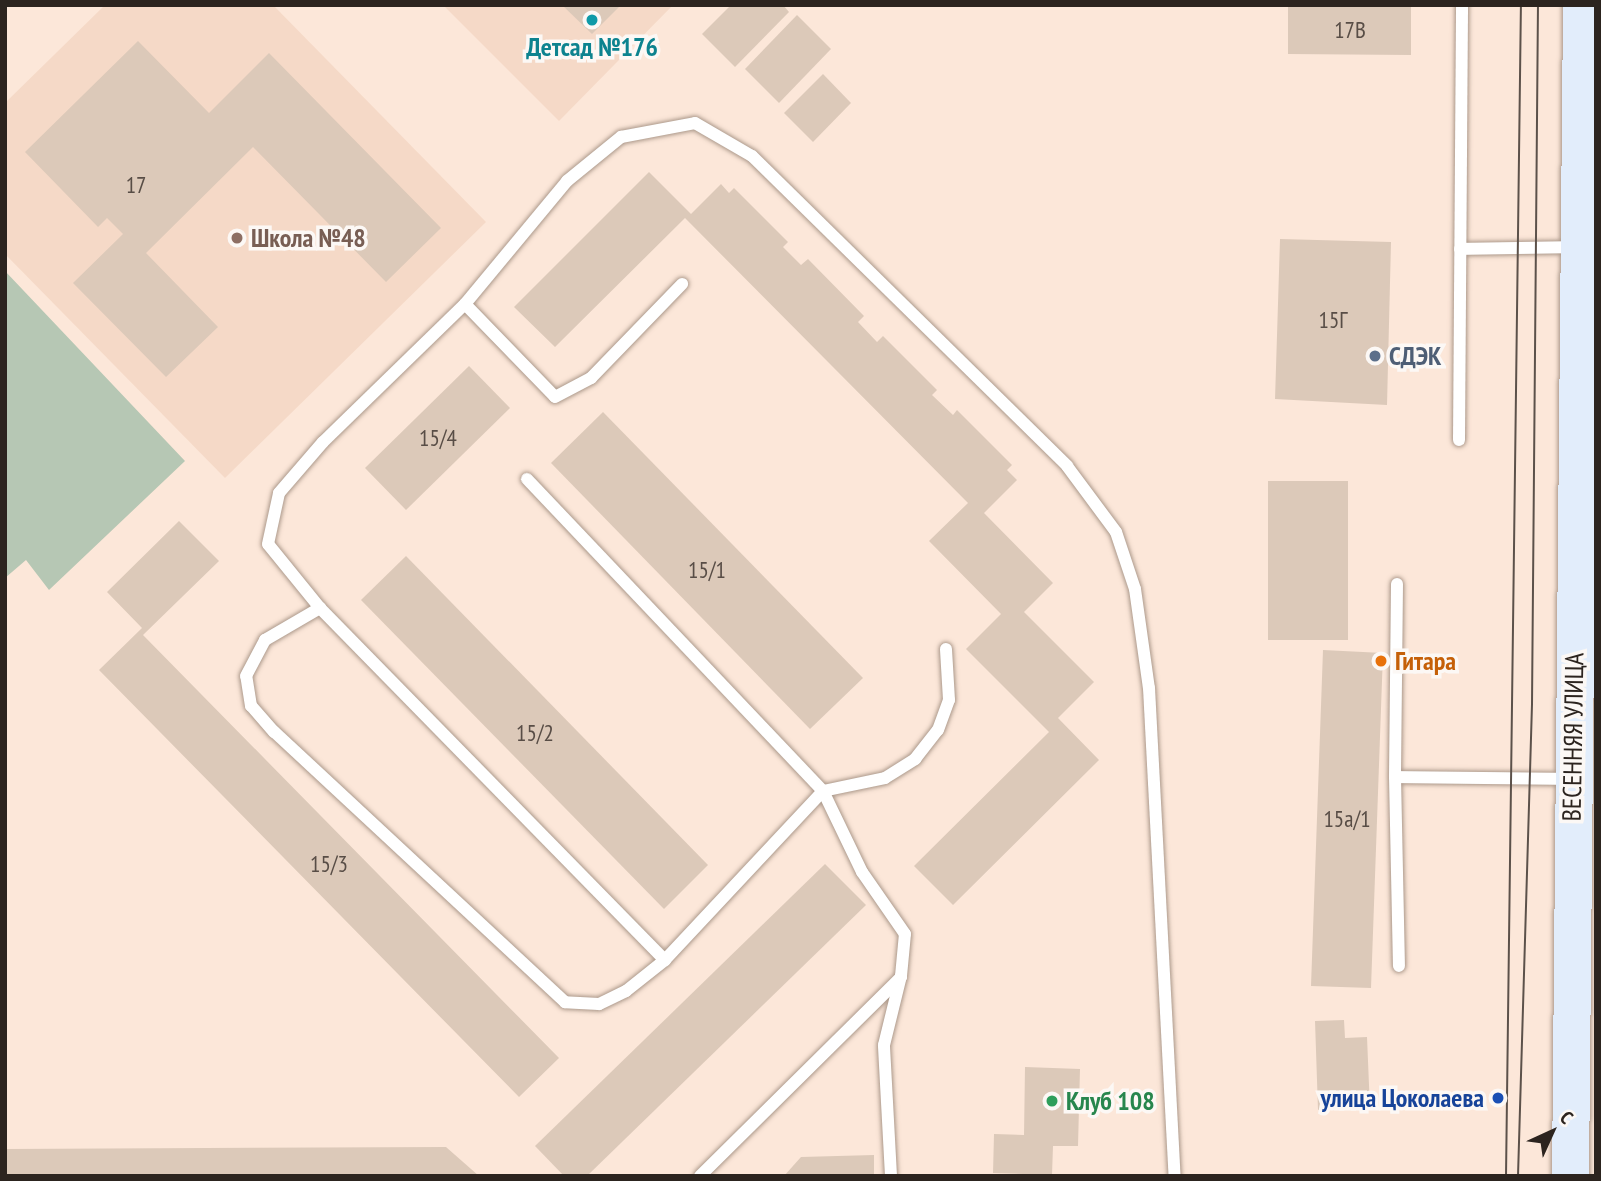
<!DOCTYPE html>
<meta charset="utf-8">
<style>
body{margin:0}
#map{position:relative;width:1601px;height:1181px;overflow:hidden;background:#fce7d9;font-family:"PT Sans Narrow",sans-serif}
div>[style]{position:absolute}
.built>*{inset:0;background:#f5d9c7}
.green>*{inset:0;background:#b6c7b4}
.building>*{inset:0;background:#dcc9b9}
.roads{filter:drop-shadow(0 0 2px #ac998b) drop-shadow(0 0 2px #ac998b)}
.lane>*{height:12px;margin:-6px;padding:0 6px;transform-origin:6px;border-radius:6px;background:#fff}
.secondary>*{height:37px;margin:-18.5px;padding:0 18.5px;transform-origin:18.5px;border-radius:18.5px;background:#e2edfb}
.tram>*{height:2px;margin:-1px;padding:0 1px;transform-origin:1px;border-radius:1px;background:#5c514a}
.dots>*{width:19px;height:19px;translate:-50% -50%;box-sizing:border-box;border:4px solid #fcf8f5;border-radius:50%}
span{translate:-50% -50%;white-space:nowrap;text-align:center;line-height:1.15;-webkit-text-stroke:7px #fcf8f5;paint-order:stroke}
.number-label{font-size:23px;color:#584d46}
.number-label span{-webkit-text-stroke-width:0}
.culture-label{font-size:26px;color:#0d838f;font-weight:700}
.education-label{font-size:26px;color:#785e54;font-weight:700}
.left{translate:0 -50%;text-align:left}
.service-label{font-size:26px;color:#4e5e75;font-weight:700}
.food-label{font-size:26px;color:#c56008;font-weight:700}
.street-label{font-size:26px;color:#2c241f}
.transit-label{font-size:26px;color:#164399;font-weight:700}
.right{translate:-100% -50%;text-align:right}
.leisure-label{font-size:26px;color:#27864d;font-weight:700}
.frame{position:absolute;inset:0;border:7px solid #2c241f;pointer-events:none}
.north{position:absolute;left:1517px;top:1097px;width:70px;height:70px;-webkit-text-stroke:5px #fcf8f5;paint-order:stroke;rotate:45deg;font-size:19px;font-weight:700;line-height:28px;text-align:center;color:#2c241f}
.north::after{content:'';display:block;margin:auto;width:24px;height:32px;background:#2c241f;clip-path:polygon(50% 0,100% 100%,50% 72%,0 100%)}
</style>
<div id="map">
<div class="built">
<div style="clip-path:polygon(105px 5px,273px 5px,486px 222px,225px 478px,5px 254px,5px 103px)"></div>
<div style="clip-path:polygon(443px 5px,673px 5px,559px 121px)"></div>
</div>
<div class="green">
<div style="clip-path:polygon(5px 271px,185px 461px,49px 590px,26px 560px,5px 578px)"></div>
</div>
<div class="building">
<div style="clip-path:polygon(562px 5px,621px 5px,592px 34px)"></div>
<div style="clip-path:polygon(731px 5px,783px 5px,789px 12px,735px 67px,702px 34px)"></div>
<div style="clip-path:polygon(1288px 5px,1411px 5px,1411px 55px,1288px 54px)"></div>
<div style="clip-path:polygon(797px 15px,831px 49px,779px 103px,745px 69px)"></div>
<div style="clip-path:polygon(138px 41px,209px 113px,269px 53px,441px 228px,386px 282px,253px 147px,146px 253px,218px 327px,166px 377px,73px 283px,123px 234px,107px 218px,98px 227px,25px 152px)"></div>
<div style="clip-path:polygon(823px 74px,851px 103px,813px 142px,784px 113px)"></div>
<div style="clip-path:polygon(649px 172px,691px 214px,721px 184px,729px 193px,734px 188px,788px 242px,783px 247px,801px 265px,808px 259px,864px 316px,858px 322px,877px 342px,883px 336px,937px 390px,932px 395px,953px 415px,957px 410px,1012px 465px,1007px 470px,1017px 480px,984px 513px,1053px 583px,1024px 612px,1094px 682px,1058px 718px,1099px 760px,953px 905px,914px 866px,1049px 732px,966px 649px,1001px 614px,929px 541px,968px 503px,685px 218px,555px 347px,514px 307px)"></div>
<div style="clip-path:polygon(1280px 239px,1391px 242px,1387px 405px,1275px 399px)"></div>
<div style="clip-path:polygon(469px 366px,510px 408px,406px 510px,365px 468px)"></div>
<div style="clip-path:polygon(603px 412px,863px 678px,810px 729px,551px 463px)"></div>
<div style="clip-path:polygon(1268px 481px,1348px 481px,1348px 640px,1268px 640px)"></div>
<div style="clip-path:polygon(179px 521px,219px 561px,143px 635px,559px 1058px,519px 1097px,99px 670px,142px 628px,107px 592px)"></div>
<div style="clip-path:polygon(406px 556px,708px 865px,664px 909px,361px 600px)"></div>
<div style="clip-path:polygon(1323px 650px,1383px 653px,1371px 988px,1311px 986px)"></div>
<div style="clip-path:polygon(825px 864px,866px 905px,587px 1176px,564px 1176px,535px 1146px)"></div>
<div style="clip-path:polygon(1344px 1020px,1345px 1038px,1367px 1037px,1370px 1109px,1318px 1110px,1315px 1021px)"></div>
<div style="clip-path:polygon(1025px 1067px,1080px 1069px,1078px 1146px,1053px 1146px,1052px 1175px,993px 1173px,994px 1134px,1024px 1135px)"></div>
<div style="clip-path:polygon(446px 1147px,479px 1176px,5px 1176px,5px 1149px)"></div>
<div style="clip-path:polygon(874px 1155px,874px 1176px,784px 1176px,801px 1157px)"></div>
</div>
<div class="roads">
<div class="lane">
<div style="left:1460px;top:249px;width:115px;rotate:-1deg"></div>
<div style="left:465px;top:304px;width:129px;rotate:45.9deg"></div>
<div style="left:555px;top:397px;width:41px;rotate:-27.8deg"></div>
<div style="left:591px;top:378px;width:131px;rotate:-45.9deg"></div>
<div style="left:1459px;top:440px;width:435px;rotate:-89.6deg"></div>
<div style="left:527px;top:479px;width:430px;rotate:46.5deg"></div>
<div style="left:823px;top:791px;width:63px;rotate:-11.8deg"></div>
<div style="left:885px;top:778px;width:36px;rotate:-32deg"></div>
<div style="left:915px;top:759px;width:37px;rotate:-52deg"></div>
<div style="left:938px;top:730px;width:32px;rotate:-70deg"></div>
<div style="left:949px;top:700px;width:51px;rotate:-93.4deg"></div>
<div style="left:1397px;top:584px;width:193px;rotate:90.6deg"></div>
<div style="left:1395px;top:777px;width:189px;rotate:88.8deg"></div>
<div style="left:320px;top:608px;width:493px;rotate:45.6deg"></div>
<div style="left:1395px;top:777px;width:177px;rotate:0.6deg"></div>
<div style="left:700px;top:1176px;width:283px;rotate:-44.7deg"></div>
<div style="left:891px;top:1176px;width:131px;rotate:-93.1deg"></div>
<div style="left:884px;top:1045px;width:71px;rotate:-76.2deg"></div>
<div style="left:901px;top:976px;width:42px;rotate:-84.6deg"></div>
<div style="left:905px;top:934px;width:75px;rotate:-124.7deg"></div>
<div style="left:862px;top:872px;width:90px;rotate:-115.7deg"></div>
<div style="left:823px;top:791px;width:231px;rotate:133.1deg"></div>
<div style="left:665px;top:960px;width:50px;rotate:141.5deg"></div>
<div style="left:626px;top:991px;width:30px;rotate:154deg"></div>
<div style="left:599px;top:1004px;width:34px;rotate:-177deg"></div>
<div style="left:565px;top:1002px;width:397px;rotate:-137.1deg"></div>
<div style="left:274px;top:732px;width:35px;rotate:-131deg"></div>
<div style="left:251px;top:706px;width:30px;rotate:-99deg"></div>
<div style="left:246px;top:676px;width:41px;rotate:-62.2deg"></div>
<div style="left:265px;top:640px;width:64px;rotate:-30.2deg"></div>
<div style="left:320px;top:608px;width:82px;rotate:-129.1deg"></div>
<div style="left:268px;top:544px;width:52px;rotate:-77.8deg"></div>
<div style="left:279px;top:493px;width:67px;rotate:-49.2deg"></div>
<div style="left:323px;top:442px;width:198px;rotate:-44.2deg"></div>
<div style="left:465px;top:304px;width:160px;rotate:-50.3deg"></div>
<div style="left:567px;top:181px;width:70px;rotate:-39.2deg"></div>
<div style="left:621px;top:137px;width:75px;rotate:-10.7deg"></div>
<div style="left:695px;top:123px;width:66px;rotate:30.1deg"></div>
<div style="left:752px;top:156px;width:442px;rotate:44.5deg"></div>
<div style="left:1067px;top:466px;width:82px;rotate:53.4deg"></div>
<div style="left:1116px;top:532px;width:60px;rotate:71.6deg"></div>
<div style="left:1135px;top:589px;width:100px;rotate:82deg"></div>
<div style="left:1149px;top:688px;width:489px;rotate:87deg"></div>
</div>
<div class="secondary">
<div style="left:1570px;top:1176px;width:1171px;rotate:-89.46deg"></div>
</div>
</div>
<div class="tram">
<div style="left:1506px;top:1176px;width:1171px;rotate:-89.27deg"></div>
<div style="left:1518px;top:1176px;width:472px;rotate:-88.3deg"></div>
<div style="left:1532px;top:704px;width:699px;rotate:-89.51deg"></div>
</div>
<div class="dots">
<div style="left:592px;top:20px;background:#0f9aa8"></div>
<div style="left:237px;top:238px;background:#8d6e63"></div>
<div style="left:1375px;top:356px;background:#5c6f8a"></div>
<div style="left:1381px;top:661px;background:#e8710a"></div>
<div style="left:1498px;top:1098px;background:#1a4fb4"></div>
<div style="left:1052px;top:1101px;background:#2e9e5b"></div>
</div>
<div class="number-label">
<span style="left:1350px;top:30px">17В</span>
<span style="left:136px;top:185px">17</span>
<span style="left:1333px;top:320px">15Г</span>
<span style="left:438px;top:438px">15/4</span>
<span style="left:707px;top:570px">15/1</span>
<span style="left:535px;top:733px">15/2</span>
<span style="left:1347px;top:819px">15а/1</span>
<span style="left:329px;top:864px">15/3</span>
</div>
<div class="culture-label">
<span style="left:592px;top:47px">Детсад №176</span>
</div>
<div class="education-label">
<span class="left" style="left:251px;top:238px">Школа №48</span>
</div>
<div class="service-label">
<span class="left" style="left:1389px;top:356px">СДЭК</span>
</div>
<div class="food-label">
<span class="left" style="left:1395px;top:661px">Гитара</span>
</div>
<div class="street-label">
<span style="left:1573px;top:737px;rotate:-89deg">ВЕСЕННЯЯ УЛИЦА</span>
</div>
<div class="transit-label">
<span class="right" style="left:1484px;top:1098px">улица Цоколаева</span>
</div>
<div class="leisure-label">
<span class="left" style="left:1066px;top:1101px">Клуб 108</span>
</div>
<div class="frame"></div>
<div class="north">С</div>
</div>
